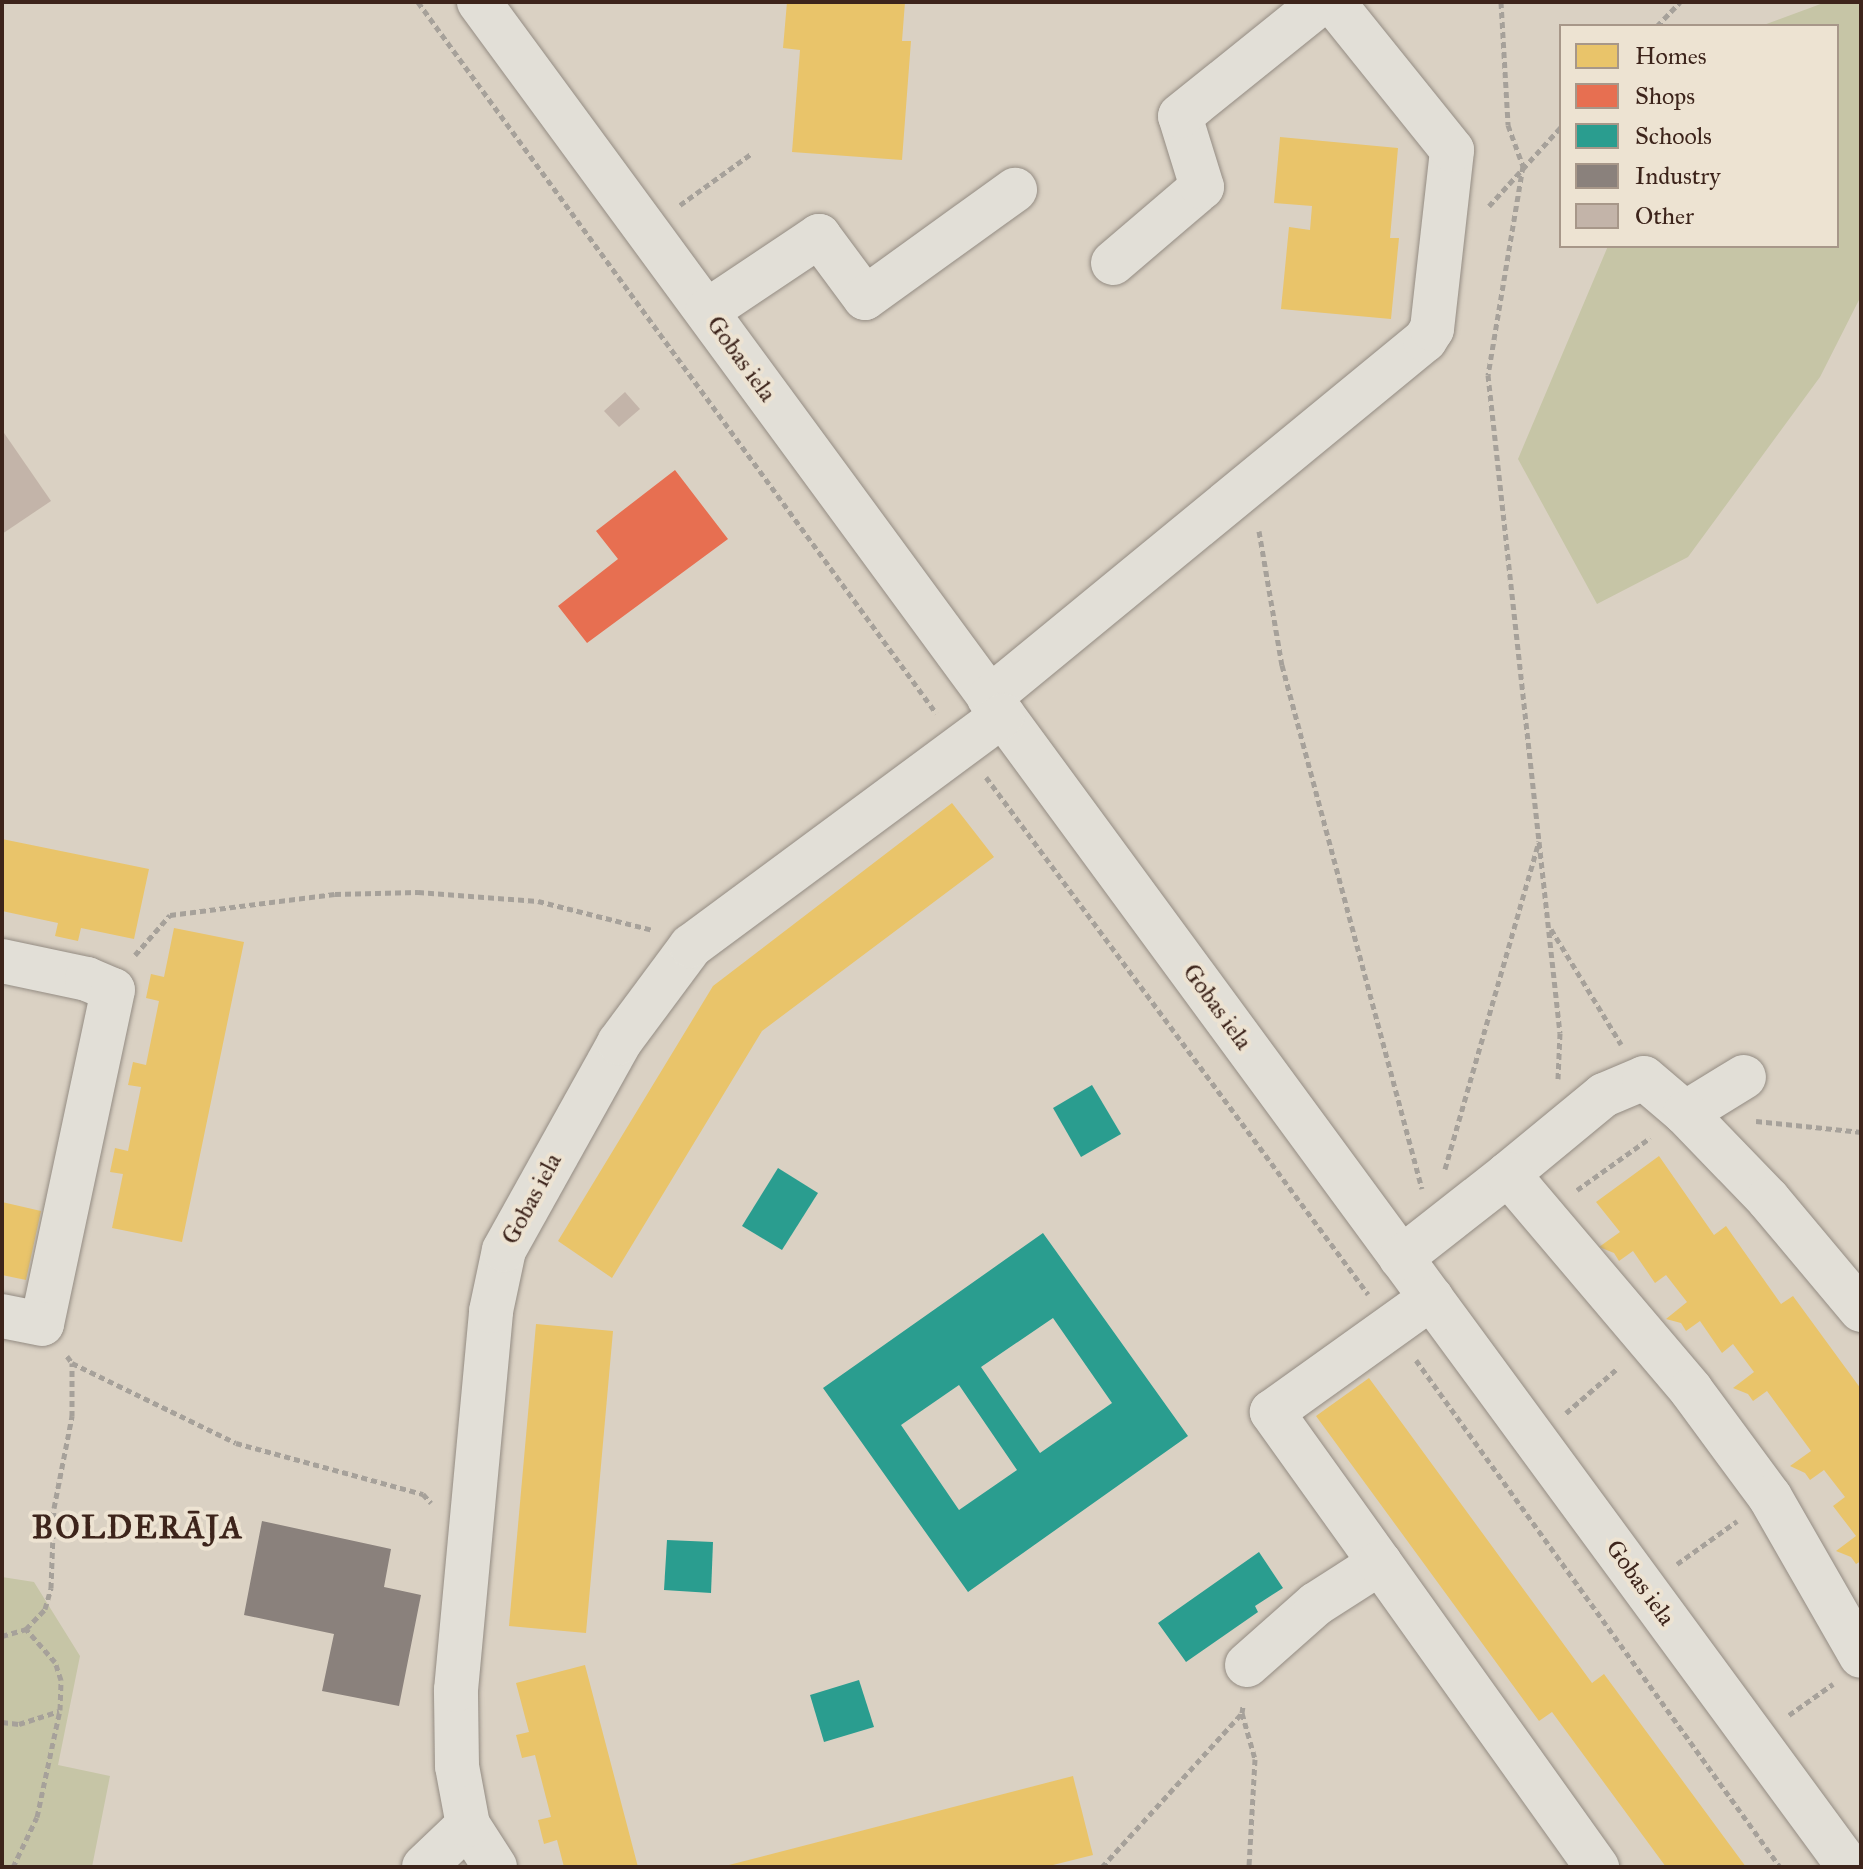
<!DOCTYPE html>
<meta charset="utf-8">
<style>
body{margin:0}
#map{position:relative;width:1863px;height:1869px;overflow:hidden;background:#dad1c3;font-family:"IM FELL Great Primer",serif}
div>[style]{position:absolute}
.green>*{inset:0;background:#c6c5a6}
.homes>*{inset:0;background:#e9c46a}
.shops>*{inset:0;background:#e76f51}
.schools>*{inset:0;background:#2a9d8f}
.industry>*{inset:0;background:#8a817c}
.building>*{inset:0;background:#c3b4a9}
.path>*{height:5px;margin-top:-2.5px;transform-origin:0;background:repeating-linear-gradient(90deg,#a6a19a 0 6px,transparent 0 10px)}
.roads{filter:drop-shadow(0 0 2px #948c83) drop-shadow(0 0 2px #948c83)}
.minor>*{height:44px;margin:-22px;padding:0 22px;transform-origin:22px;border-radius:22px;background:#e2dfd7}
span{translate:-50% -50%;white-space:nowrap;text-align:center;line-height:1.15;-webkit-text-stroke:8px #ede3d2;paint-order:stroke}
.street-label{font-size:24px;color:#3d241b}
.district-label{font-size:32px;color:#3d241b;font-weight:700;letter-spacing:2px}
.frame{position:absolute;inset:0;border:4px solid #3d241b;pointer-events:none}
.legend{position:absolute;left:1559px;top:24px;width:280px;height:224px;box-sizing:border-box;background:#ede3d2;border:2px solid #a79789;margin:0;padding:10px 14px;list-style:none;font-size:24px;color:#3d241b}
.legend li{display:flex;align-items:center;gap:16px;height:40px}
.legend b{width:40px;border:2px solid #a79789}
</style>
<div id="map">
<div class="green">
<div style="clip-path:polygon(1826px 2px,1861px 2px,1861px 296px,1820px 377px,1688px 557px,1597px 604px,1518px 459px,1608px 246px,1837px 246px,1837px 26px,1761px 26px)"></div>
<div style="clip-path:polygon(2px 1577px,34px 1582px,80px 1656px,58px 1765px,110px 1776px,92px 1867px,2px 1867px)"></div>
</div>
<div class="homes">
<div style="clip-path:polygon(787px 2px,905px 2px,902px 41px,911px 41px,902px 160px,792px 152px,800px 50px,783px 48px)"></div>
<div style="clip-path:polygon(1280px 137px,1398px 148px,1390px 238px,1399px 238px,1391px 319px,1281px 309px,1289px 227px,1310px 230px,1312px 206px,1274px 203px)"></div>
<div style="clip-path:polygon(952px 803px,994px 857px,762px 1031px,612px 1278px,558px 1241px,713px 986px)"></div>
<div style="clip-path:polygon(2px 839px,149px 869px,134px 939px,81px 928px,78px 941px,55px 936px,58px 923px,2px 911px)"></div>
<div style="clip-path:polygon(174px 928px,244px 942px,182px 1242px,112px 1228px,123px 1174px,110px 1172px,115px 1148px,128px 1151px,141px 1087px,128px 1085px,133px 1062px,146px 1065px,159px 1001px,146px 998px,151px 974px,164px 977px)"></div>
<div style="clip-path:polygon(1659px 1156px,1714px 1235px,1726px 1226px,1781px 1304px,1793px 1296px,1861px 1389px,1861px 1561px,1856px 1564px,1851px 1557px,1836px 1551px,1856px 1536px,1833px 1506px,1845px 1497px,1824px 1470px,1810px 1480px,1805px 1473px,1790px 1466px,1811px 1451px,1767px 1391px,1753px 1401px,1748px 1394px,1733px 1388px,1754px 1372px,1733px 1344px,1722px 1353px,1700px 1321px,1686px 1331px,1681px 1323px,1666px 1319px,1687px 1302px,1666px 1275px,1655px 1283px,1633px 1251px,1619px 1261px,1614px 1253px,1599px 1247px,1620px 1232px,1596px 1202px)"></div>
<div style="clip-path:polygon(2px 1202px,41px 1211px,26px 1280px,2px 1275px)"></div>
<div style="clip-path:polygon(536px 1324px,613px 1331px,586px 1633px,509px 1626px)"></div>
<div style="clip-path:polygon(1369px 1378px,1592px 1683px,1604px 1674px,1746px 1867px,1666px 1867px,1552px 1712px,1539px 1721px,1316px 1416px)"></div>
<div style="clip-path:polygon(585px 1665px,638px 1867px,564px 1867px,557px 1840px,544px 1844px,538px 1820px,551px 1817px,535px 1755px,522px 1758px,516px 1735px,529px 1732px,516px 1683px)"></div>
<div style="clip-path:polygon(1073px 1776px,1093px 1855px,1045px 1867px,721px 1867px)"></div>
</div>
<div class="shops">
<div style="clip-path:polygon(675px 470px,728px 539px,587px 643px,558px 606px,618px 559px,596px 531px)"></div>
</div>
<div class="schools">
<div style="clip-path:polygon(1092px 1085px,1121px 1134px,1081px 1157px,1053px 1108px)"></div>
<div style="clip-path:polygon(778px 1168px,818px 1193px,782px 1250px,742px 1226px)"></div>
<div style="clip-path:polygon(evenodd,1043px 1233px,1188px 1436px,968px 1592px,823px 1388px,1043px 1233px,1053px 1318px,1112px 1403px,1040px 1453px,981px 1367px,1053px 1318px,1043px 1233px,959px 1385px,1017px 1470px,959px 1510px,901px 1425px,959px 1385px)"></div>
<div style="clip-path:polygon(667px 1540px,713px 1542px,711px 1593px,664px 1590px)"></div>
<div style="clip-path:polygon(1259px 1552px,1283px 1588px,1255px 1606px,1258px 1612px,1186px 1662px,1158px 1623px)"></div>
<div style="clip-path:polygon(859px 1680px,874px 1727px,824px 1742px,810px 1695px)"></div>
</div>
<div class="industry">
<div style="clip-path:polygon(262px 1521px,391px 1549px,384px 1587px,421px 1595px,399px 1706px,322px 1691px,334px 1634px,244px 1615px)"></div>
</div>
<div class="building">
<div style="clip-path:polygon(625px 392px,640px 409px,619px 427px,604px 411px)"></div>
<div style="clip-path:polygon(2px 430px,51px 501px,2px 534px)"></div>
</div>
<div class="path">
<div style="left:418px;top:2px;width:880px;rotate:53.92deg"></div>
<div style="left:1501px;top:2px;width:123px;rotate:86.7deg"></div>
<div style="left:1508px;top:125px;width:44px;rotate:69.9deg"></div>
<div style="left:1523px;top:166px;width:212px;rotate:99.5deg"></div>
<div style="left:1488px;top:375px;width:662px;rotate:83.76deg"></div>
<div style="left:1560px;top:1033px;width:46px;rotate:92.5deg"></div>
<div style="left:1657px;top:26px;width:33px;rotate:-46deg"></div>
<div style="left:680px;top:205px;width:89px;rotate:-35.8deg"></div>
<div style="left:1489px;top:206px;width:107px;rotate:-47.7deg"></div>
<div style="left:1259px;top:531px;width:136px;rotate:80.3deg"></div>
<div style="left:1282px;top:665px;width:542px;rotate:75.04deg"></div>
<div style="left:986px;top:777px;width:643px;rotate:53.54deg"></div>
<div style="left:1551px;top:929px;width:135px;rotate:58.7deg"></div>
<div style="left:135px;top:955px;width:53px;rotate:-48.8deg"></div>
<div style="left:170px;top:915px;width:166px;rotate:-7.3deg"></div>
<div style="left:335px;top:894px;width:83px;rotate:-1.4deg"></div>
<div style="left:418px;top:892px;width:120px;rotate:4.3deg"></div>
<div style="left:538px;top:901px;width:119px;rotate:14.2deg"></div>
<div style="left:1756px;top:1121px;width:106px;rotate:6deg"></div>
<div style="left:1445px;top:1169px;width:341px;rotate:-74deg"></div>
<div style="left:1577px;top:1190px;width:90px;rotate:-35.5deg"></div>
<div style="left:67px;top:1356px;width:9px;rotate:54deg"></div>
<div style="left:72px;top:1363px;width:182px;rotate:26deg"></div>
<div style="left:236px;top:1443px;width:194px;rotate:15.3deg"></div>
<div style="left:423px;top:1494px;width:12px;rotate:48deg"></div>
<div style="left:1416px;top:1360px;width:624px;rotate:54.32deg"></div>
<div style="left:1566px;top:1413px;width:70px;rotate:-41deg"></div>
<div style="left:1677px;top:1564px;width:74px;rotate:-35.6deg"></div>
<div style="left:2px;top:1636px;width:25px;rotate:-16deg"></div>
<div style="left:26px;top:1629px;width:28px;rotate:-46deg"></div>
<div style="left:45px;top:1609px;width:22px;rotate:-74deg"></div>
<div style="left:51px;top:1588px;width:80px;rotate:-87.9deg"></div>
<div style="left:54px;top:1508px;width:94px;rotate:-78.9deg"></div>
<div style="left:72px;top:1416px;width:53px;rotate:-90deg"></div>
<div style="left:1242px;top:1713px;width:48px;rotate:74.2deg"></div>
<div style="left:1255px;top:1759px;width:108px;rotate:93.2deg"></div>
<div style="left:1789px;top:1715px;width:54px;rotate:-35.2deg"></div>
<div style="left:2px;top:1722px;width:17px;rotate:7deg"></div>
<div style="left:19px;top:1724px;width:42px;rotate:-18deg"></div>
<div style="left:13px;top:1867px;width:55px;rotate:-64.4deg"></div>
<div style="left:37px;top:1817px;width:109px;rotate:-77.9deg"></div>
<div style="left:60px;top:1710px;width:30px;rotate:-88deg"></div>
<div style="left:61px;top:1680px;width:19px;rotate:-108deg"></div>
<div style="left:55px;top:1662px;width:44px;rotate:-131.3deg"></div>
<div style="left:1102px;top:1867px;width:208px;rotate:-47.7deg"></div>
<div style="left:1242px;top:1713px;width:7px;rotate:-82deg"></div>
</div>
<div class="roads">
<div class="minor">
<div style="left:479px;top:2px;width:2314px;rotate:53.7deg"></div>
<div style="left:1113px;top:263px;width:117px;rotate:-40.5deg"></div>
<div style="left:1202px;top:187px;width:74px;rotate:-107.2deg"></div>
<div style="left:1180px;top:116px;width:182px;rotate:-38.8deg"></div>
<div style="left:707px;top:311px;width:135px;rotate:-33.8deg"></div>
<div style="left:819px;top:236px;width:77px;rotate:53.4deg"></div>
<div style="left:865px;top:298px;width:185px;rotate:-35.8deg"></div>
<div style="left:989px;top:698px;width:564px;rotate:-39.39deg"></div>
<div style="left:1425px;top:340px;width:13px;rotate:-58deg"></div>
<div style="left:1432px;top:329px;width:180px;rotate:-83.6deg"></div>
<div style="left:1452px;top:150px;width:190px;rotate:-128.8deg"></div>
<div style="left:2px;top:961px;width:87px;rotate:12deg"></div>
<div style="left:87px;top:979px;width:28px;rotate:23deg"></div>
<div style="left:113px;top:990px;width:341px;rotate:102deg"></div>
<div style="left:42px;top:1324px;width:41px;rotate:-168.7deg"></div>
<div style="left:1685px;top:1113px;width:69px;rotate:-31.4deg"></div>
<div style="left:1508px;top:1174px;width:124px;rotate:-39.5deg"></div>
<div style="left:1604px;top:1095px;width:43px;rotate:-23deg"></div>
<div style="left:1644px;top:1078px;width:54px;rotate:40.5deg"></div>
<div style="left:1685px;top:1113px;width:120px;rotate:46deg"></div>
<div style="left:1768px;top:1199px;width:145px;rotate:50deg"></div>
<div style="left:1401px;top:1258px;width:136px;rotate:-38.1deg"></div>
<div style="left:1508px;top:1174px;width:283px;rotate:49.7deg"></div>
<div style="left:1691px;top:1390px;width:133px;rotate:53.6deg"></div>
<div style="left:1770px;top:1497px;width:183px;rotate:60.2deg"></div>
<div style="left:1380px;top:1563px;width:186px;rotate:-125.6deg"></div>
<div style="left:1272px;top:1412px;width:196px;rotate:-35.6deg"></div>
<div style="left:1247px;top:1665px;width:92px;rotate:-41.5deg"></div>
<div style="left:1316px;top:1604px;width:76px;rotate:-32.6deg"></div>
<div style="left:1380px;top:1563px;width:374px;rotate:54.5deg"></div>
<div style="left:424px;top:1867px;width:61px;rotate:-43.7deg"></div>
<div style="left:495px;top:1867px;width:50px;rotate:-122.7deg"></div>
<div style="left:468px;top:1825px;width:60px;rotate:-100.6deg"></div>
<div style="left:457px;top:1766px;width:76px;rotate:-90.8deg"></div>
<div style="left:456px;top:1690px;width:381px;rotate:-84.7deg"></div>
<div style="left:491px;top:1311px;width:62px;rotate:-78deg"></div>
<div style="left:504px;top:1250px;width:237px;rotate:-60.9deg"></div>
<div style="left:619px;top:1043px;width:121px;rotate:-53.4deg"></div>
<div style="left:691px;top:946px;width:388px;rotate:-36.5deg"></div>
</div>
</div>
<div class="street-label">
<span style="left:741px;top:359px;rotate:54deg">Gobas iela</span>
<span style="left:1217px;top:1007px;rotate:54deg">Gobas iela</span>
<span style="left:532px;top:1199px;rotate:-62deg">Gobas iela</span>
<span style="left:1640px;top:1583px;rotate:54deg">Gobas iela</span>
</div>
<div class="district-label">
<span style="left:138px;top:1528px">BOLDERĀJA</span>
</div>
<div class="frame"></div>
<ul class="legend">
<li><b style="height:22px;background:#e9c46a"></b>Homes</li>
<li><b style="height:22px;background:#e76f51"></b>Shops</li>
<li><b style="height:22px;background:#2a9d8f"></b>Schools</li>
<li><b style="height:22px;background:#8a817c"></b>Industry</li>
<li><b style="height:22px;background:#c3b4a9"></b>Other</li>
</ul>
</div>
